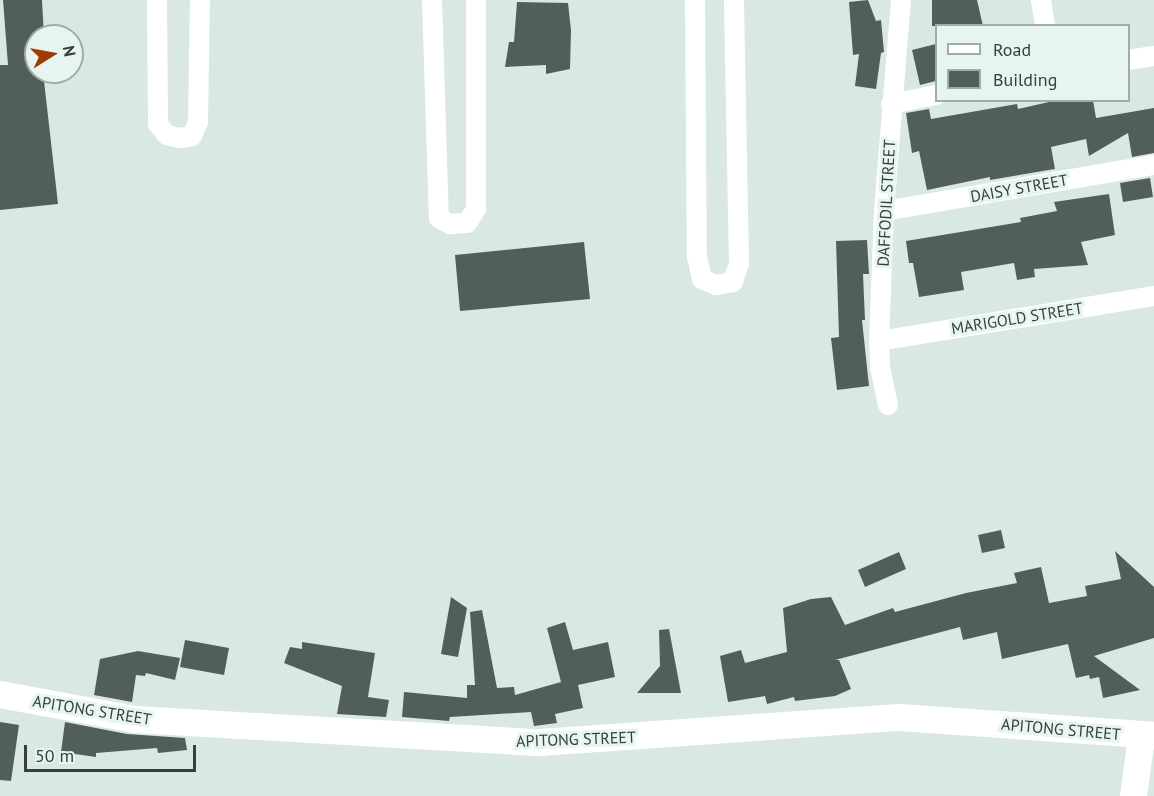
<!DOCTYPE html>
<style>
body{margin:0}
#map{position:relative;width:1154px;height:796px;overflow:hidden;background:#dae8e4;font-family:"PT Sans",sans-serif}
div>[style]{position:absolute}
.building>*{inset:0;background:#525e5b}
.street>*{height:20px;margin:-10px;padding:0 10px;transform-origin:10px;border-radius:10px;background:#fff}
.secondary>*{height:27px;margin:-13.5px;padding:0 13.5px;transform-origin:13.5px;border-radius:13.5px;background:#fff}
span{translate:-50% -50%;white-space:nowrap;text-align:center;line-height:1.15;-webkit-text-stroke:6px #e7f5f1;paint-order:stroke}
.street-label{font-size:16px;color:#393e3d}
.legend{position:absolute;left:935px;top:24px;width:195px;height:78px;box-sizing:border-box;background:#e7f5f1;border:2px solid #a1aca9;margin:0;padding:8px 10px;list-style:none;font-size:18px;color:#393e3d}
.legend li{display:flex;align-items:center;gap:12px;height:30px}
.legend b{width:30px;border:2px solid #a1aca9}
.north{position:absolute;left:24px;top:24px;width:60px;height:60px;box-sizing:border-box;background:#e7f5f1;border:2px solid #a1aca9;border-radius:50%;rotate:79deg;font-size:16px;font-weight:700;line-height:24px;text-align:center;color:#393e3d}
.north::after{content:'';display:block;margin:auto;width:21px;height:27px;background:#9e3c00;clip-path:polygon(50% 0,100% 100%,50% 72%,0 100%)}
.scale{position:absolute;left:24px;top:745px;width:172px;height:27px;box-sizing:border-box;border:3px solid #393e3d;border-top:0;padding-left:8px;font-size:18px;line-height:21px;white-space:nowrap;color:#393e3d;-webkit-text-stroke:4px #e7f5f1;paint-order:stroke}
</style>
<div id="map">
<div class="building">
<div style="clip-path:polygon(3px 0,42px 0,44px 36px,36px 36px,36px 72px,43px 72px,58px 204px,0 210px,0 65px,8px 65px)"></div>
<div style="clip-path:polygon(868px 0,876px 21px,881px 20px,884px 52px,881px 53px,876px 89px,855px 86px,859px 54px,853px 55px,849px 2px)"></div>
<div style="clip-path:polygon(932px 0,977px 0,983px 26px,932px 26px)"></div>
<div style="clip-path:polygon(517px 2px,568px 3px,571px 30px,570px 69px,546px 74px,546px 65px,505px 67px,509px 42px,514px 42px)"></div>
<div style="clip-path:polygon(936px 44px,936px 81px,920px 85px,912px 50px)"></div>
<div style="clip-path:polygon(1058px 100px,1093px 100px,1096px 118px,1154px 108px,1154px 153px,1132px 157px,1128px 133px,1089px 156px,1086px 139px,1051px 147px,1055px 169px,990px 180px,990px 177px,927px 190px,919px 151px,912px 153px,906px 113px,929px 109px,931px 119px,1017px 104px,1018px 109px)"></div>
<div style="clip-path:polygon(1150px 178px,1153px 197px,1123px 202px,1120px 183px)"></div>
<div style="clip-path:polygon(1109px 194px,1115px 235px,1081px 242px,1088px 265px,1034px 269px,1035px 277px,1017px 280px,1014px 263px,961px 272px,964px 290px,919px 297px,913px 263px,909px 263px,906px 241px,1021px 222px,1020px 218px,1057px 211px,1054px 202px)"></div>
<div style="clip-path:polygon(867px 240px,869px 274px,863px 274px,865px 320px,862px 320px,869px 386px,837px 390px,831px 338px,839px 337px,836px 241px)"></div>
<div style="clip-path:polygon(584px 242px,590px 299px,460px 311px,455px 255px)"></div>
<div style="clip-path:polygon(1001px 530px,1005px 548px,982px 553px,978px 535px)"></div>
<div style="clip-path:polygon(1115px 551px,1154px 587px,1154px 638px,1094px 656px,1140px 690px,1103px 698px,1099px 677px,1090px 679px,1089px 675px,1076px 678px,1068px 644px,1002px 659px,997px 632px,963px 640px,960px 627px,835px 660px,839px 660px,851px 689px,835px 696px,795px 701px,794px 697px,767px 704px,765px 696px,728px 702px,720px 656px,741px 650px,745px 663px,787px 652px,783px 608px,811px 599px,831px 597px,845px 625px,893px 608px,895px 612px,966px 593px,1017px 583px,1014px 573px,1041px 567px,1049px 603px,1087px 596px,1085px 586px,1121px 579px)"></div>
<div style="clip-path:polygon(899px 552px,906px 569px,865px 587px,858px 570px)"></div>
<div style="clip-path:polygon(451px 597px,467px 608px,458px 657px,441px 654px)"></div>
<div style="clip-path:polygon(482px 610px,497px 688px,514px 687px,515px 695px,561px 682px,547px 628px,565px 622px,573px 650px,608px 642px,615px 677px,578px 685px,583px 708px,555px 714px,557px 723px,534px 726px,531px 712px,450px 717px,449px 721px,402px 717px,404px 692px,467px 698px,467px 685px,475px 685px,470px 612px)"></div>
<div style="clip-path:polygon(669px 629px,681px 693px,637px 693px,660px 666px,659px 630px)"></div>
<div style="clip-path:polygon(185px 640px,229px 648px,224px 675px,180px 667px)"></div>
<div style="clip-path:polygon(302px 642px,375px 653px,368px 697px,389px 700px,386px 717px,337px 714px,342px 686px,284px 663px,290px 647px,302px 649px)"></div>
<div style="clip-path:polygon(138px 651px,180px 658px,175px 680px,146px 673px,145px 676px,136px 675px,132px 702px,94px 695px,100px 659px)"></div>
<div style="clip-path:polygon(0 722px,19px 725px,11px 781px,0 780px)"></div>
<div style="clip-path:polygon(65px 722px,127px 734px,185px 738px,187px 750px,158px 753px,157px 748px,96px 753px,96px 757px,61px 752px)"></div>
</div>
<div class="street">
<div style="left:157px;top:0;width:124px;rotate:89.5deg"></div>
<div style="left:158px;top:124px;width:14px;rotate:51deg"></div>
<div style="left:167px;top:135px;width:13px;rotate:13deg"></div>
<div style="left:180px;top:138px;width:12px;rotate:-9deg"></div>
<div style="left:192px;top:136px;width:15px;rotate:-67deg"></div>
<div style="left:198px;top:122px;width:122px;rotate:-89.1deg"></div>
<div style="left:432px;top:0;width:218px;rotate:88.2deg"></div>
<div style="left:439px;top:218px;width:13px;rotate:29deg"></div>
<div style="left:450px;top:224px;width:17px;rotate:-3deg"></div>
<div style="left:467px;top:223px;width:17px;rotate:-57deg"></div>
<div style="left:476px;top:209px;width:209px;rotate:-90deg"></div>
<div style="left:695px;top:0;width:256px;rotate:89.6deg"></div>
<div style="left:697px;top:256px;width:24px;rotate:78deg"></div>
<div style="left:702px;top:279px;width:15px;rotate:23deg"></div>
<div style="left:716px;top:285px;width:17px;rotate:-10deg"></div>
<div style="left:733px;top:282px;width:19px;rotate:-72deg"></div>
<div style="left:739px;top:264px;width:264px;rotate:-91.1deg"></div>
<div style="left:1041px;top:0;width:26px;rotate:81deg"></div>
<div style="left:1128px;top:60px;width:26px;rotate:-9deg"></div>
<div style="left:891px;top:104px;width:46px;rotate:-11.3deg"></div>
<div style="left:884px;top:211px;width:274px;rotate:-9.7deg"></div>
<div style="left:879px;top:341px;width:279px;rotate:-9.3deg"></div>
<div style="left:888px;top:405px;width:40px;rotate:-102deg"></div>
<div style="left:880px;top:366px;width:25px;rotate:-92deg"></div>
<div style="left:879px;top:341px;width:130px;rotate:-87.8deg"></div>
<div style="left:884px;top:211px;width:212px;rotate:-85.4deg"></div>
</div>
<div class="secondary">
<div style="left:0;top:694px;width:137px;rotate:10.5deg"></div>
<div style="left:135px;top:719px;width:406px;rotate:3.3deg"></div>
<div style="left:540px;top:742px;width:360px;rotate:-4deg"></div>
<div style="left:899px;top:717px;width:256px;rotate:4deg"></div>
<div style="left:1133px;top:796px;width:61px;rotate:-82.4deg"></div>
</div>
<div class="street-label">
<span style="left:1019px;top:188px;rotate:-10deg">DAISY STREET</span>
<span style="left:886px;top:203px;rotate:-87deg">DAFFODIL STREET</span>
<span style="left:1017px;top:318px;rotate:-9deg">MARIGOLD STREET</span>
<span style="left:92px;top:710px;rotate:9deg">APITONG STREET</span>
<span style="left:1061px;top:729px;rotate:5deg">APITONG STREET</span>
<span style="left:576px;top:739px;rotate:-2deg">APITONG STREET</span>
</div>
<ul class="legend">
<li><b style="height:8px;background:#fff"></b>Road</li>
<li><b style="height:16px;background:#525e5b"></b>Building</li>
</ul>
<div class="north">N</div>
<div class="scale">50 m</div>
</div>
